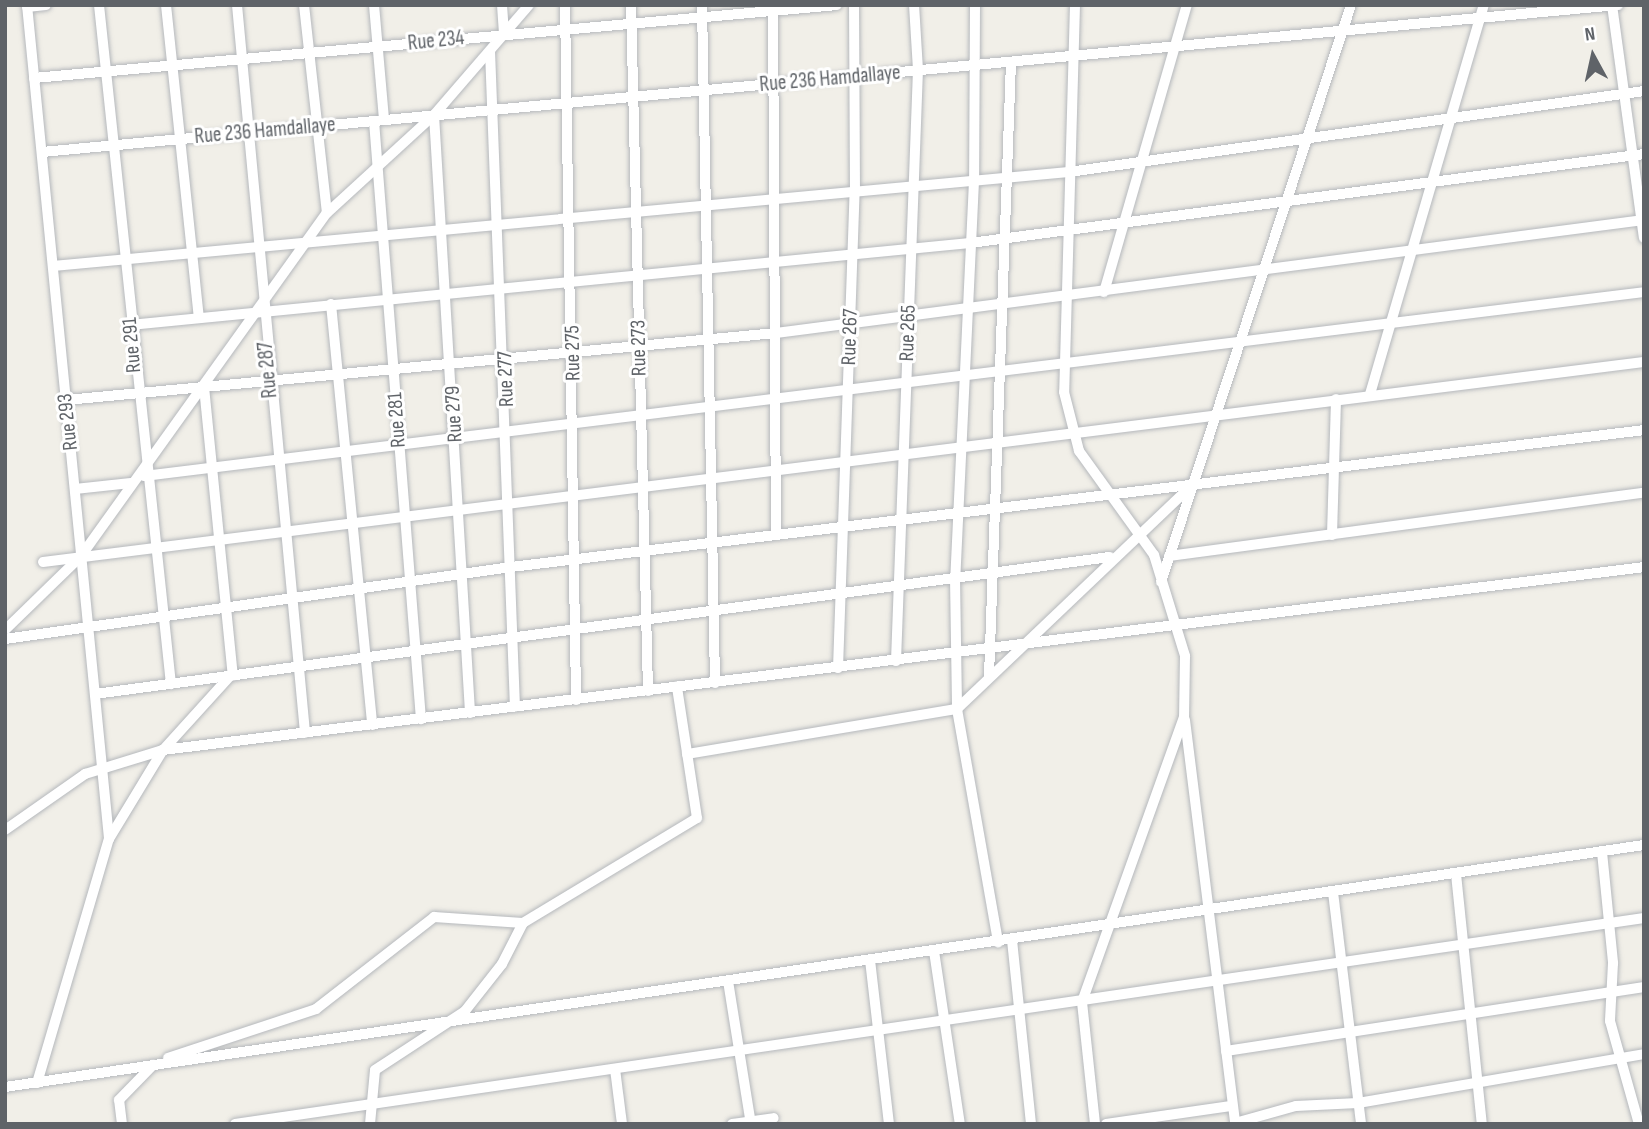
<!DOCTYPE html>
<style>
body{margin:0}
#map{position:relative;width:1649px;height:1129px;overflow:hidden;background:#f1efe8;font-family:"Sofia Sans Condensed",sans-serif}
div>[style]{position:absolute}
.roads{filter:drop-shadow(0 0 2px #b5b8bc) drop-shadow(0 0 2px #b5b8bc)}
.minor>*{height:10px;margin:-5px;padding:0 5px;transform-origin:5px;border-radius:5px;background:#fff}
span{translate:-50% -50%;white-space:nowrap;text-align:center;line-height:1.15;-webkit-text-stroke:6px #fff;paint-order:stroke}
.street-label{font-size:21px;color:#5f6368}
.frame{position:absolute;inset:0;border:7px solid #5f6368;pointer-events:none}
.north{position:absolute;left:1558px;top:21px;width:70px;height:70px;-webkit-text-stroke:5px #fff;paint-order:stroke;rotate:352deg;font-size:19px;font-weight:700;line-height:28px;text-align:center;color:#5f6368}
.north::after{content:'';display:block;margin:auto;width:24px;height:32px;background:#5f6368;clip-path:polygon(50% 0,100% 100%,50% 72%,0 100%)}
</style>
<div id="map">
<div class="roads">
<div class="minor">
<div style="left:27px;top:5px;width:838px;rotate:84.38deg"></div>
<div style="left:99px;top:5px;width:683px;rotate:83.95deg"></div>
<div style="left:166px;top:5px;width:314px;rotate:84deg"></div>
<div style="left:237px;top:5px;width:731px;rotate:84.66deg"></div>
<div style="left:304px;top:5px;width:209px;rotate:83.7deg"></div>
<div style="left:374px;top:5px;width:115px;rotate:85deg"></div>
<div style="left:502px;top:5px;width:29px;rotate:86deg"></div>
<div style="left:565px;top:5px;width:695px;rotate:89.09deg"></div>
<div style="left:631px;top:5px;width:686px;rotate:88.58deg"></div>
<div style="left:702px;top:5px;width:678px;rotate:88.9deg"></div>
<div style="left:773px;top:5px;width:530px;rotate:89.68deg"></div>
<div style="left:975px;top:5px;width:176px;rotate:90.3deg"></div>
<div style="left:974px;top:181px;width:397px;rotate:92.7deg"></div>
<div style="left:955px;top:578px;width:131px;rotate:89.1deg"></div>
<div style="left:957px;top:709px;width:237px;rotate:80deg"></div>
<div style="left:1075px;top:5px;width:387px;rotate:91.6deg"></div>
<div style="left:1064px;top:392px;width:61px;rotate:75.7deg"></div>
<div style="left:1079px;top:451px;width:128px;rotate:54.2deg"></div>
<div style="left:1154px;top:555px;width:106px;rotate:72.9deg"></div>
<div style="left:1185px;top:656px;width:61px;rotate:90.9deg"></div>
<div style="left:1184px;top:717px;width:303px;rotate:109.7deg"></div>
<div style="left:1082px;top:1002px;width:123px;rotate:83.9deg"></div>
<div style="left:1612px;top:5px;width:235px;rotate:82.2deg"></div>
<div style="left:27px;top:7px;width:19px;rotate:-6deg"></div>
<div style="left:490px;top:51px;width:656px;rotate:87.82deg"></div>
<div style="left:34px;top:78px;width:806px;rotate:-5.19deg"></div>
<div style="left:434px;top:115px;width:599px;rotate:86.55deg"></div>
<div style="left:374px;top:121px;width:600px;rotate:85.51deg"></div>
<div style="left:42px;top:152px;width:1583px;rotate:-5.33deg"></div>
<div style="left:53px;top:266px;width:1020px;rotate:-5.29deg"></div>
<div style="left:1069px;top:172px;width:581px;rotate:-8.02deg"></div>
<div style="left:1104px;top:292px;width:299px;rotate:-73.9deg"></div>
<div style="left:331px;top:304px;width:423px;rotate:84.4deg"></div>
<div style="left:130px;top:325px;width:844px;rotate:-5.58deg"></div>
<div style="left:970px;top:243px;width:680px;rotate:-7.52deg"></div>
<div style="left:204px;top:387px;width:290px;rotate:84.3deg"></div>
<div style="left:1370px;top:394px;width:405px;rotate:-73.7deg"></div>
<div style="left:66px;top:400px;width:713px;rotate:-5.39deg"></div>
<div style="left:776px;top:333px;width:875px;rotate:-7.42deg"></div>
<div style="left:144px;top:476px;width:1511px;rotate:-6.99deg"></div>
<div style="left:75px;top:489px;width:56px;rotate:-6.1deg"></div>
<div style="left:1332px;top:535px;width:136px;rotate:-88.3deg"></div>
<div style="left:1169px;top:556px;width:479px;rotate:-7.6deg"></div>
<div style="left:43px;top:562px;width:1613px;rotate:-7.12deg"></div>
<div style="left:1161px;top:582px;width:607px;rotate:-71.77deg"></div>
<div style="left:5px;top:630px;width:106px;rotate:-44.2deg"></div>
<div style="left:81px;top:556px;width:422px;rotate:-54.4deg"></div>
<div style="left:327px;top:213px;width:145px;rotate:-42.5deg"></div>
<div style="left:434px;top:115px;width:145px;rotate:-49.2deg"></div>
<div style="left:5px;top:639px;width:511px;rotate:-8.1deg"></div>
<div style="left:511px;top:567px;width:1141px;rotate:-6.89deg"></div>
<div style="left:896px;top:661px;width:591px;rotate:-87.87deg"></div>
<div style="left:918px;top:70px;width:65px;rotate:-93.5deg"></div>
<div style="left:838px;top:668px;width:476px;rotate:-88deg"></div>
<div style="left:855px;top:192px;width:187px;rotate:-90.3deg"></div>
<div style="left:989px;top:676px;width:614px;rotate:-87.95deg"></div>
<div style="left:95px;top:694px;width:1024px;rotate:-7.69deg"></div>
<div style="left:1185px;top:720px;width:407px;rotate:82.9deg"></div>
<div style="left:687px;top:754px;width:274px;rotate:-9.5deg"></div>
<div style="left:957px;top:709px;width:325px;rotate:-43.6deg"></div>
<div style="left:5px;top:830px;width:98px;rotate:-35deg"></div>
<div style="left:85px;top:774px;width:82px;rotate:-17.1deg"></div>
<div style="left:163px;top:750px;width:1492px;rotate:-7.04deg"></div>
<div style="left:1602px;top:852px;width:112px;rotate:84.3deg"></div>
<div style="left:1613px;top:963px;width:58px;rotate:93deg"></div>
<div style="left:1610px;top:1021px;width:107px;rotate:74.3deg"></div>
<div style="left:1456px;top:874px;width:251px;rotate:84.1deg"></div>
<div style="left:1333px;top:892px;width:234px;rotate:83.1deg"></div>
<div style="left:1012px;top:940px;width:185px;rotate:84.1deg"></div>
<div style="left:934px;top:951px;width:175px;rotate:81.5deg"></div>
<div style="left:870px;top:960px;width:165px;rotate:83.4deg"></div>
<div style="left:728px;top:981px;width:145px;rotate:80.9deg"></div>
<div style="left:1226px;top:1051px;width:423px;rotate:-8.7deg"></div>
<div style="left:168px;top:1058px;width:156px;rotate:-18.3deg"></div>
<div style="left:316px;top:1009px;width:150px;rotate:-37.9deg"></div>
<div style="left:434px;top:917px;width:89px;rotate:3.9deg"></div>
<div style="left:615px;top:1069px;width:55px;rotate:82.7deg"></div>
<div style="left:37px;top:1083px;width:254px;rotate:-73.6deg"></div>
<div style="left:109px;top:839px;width:104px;rotate:-58.8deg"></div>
<div style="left:163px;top:750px;width:100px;rotate:-47.8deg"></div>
<div style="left:5px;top:1087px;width:1657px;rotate:-8.4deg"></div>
<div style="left:1235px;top:1123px;width:63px;rotate:-15.6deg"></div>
<div style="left:1296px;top:1106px;width:62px;rotate:-2.8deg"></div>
<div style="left:1358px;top:1103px;width:290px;rotate:-9.7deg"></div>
<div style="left:122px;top:1124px;width:24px;rotate:-97deg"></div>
<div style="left:119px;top:1100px;width:49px;rotate:-45.8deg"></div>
<div style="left:235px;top:1124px;width:1424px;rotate:-8.32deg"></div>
<div style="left:370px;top:1124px;width:54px;rotate:-84.7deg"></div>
<div style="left:375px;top:1070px;width:108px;rotate:-33.2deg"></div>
<div style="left:465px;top:1011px;width:60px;rotate:-51.8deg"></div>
<div style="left:502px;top:964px;width:46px;rotate:-62.9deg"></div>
<div style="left:523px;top:923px;width:203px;rotate:-31.1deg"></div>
<div style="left:697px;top:818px;width:133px;rotate:-98.7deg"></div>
<div style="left:732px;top:1124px;width:42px;rotate:-8.1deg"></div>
<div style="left:1106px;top:1124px;width:126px;rotate:-8.2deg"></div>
</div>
</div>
<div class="street-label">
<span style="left:436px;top:41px;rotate:-6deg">Rue 234</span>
<span style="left:830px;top:79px;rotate:-5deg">Rue 236 Hamdallaye</span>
<span style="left:265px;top:131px;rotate:-5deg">Rue 236 Hamdallaye</span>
<span style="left:908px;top:333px;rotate:-88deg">Rue 265</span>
<span style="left:850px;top:337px;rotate:-88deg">Rue 267</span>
<span style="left:132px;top:345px;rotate:-95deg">Rue 291</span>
<span style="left:639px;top:348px;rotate:-91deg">Rue 273</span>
<span style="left:573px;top:353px;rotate:-91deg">Rue 275</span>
<span style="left:268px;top:370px;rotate:-95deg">Rue 287</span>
<span style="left:506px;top:379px;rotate:-92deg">Rue 277</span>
<span style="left:454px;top:414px;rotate:-93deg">Rue 279</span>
<span style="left:397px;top:420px;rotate:-94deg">Rue 281</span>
<span style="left:68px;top:422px;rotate:-96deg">Rue 293</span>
</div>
<div class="frame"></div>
<div class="north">N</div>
</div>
